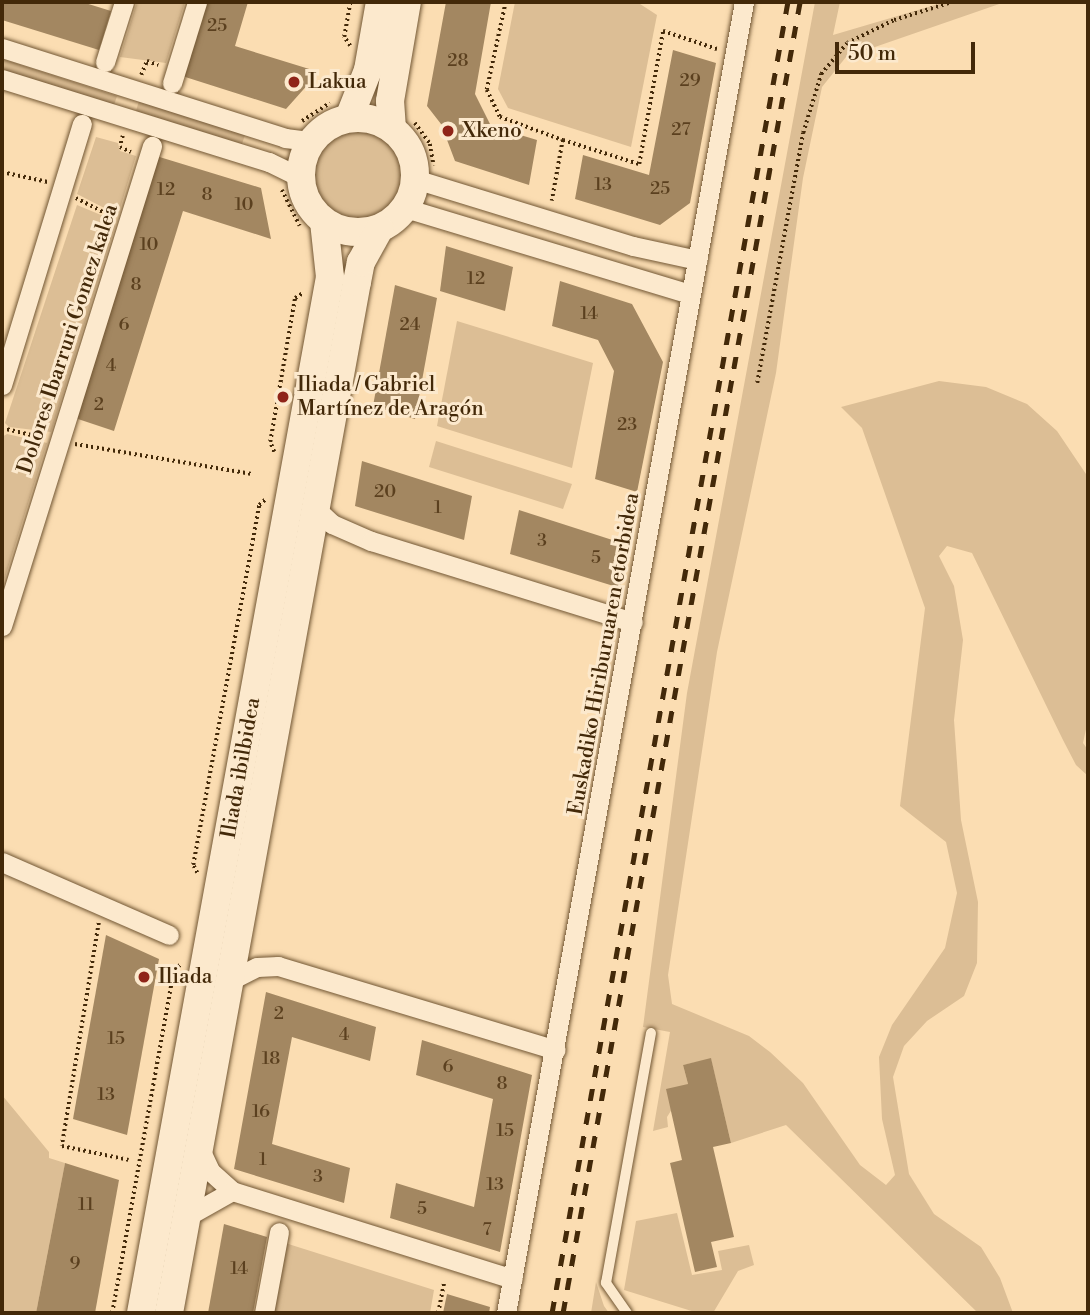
<!DOCTYPE html>
<meta charset="utf-8">
<style>
body{margin:0}
#map{position:relative;width:1090px;height:1315px;overflow:hidden;background:#fbddb2;font-family:"Libre Bodoni",serif}
div>[style]{position:absolute}
.green>*{inset:0;background:#dcbe95}
.round{border-radius:50%}
.building>*{inset:0;background:#a38761}
.path>*{height:3.5px;margin-top:-1.75px;transform-origin:0;background:repeating-linear-gradient(90deg,#432909 0 2px,transparent 0 5.5px)}
.roads{filter:drop-shadow(0 0 2px #715633) drop-shadow(0 0 2px #715633)}
.lane>*{height:10px;margin:-5px;padding:0 5px;transform-origin:5px;border-radius:5px;background:#fce9cd}
.street>*{height:19px;margin:-9.5px;padding:0 9.5px;transform-origin:9.5px;border-radius:9.5px;background:#fce9cd}
.secondary>*{height:28px;margin:-14px;padding:0 14px;transform-origin:14px;border-radius:14px;background:#fce9cd}
.secondary>.ring{margin:-14px;padding:0;box-sizing:content-box;background:none;border:28px solid #fce9cd;border-radius:50%}
.rail>*{height:5px;margin-top:-2.5px;transform-origin:0;background:repeating-linear-gradient(90deg,#432909 0 12px,transparent 0 24px)}
.dots>*{width:19px;height:19px;translate:-50% -50%;box-sizing:border-box;border:4px solid #fce9cd;border-radius:50%}
span{translate:-50% -50%;white-space:nowrap;text-align:center;line-height:1.15;-webkit-text-stroke:6px #fce9cd;paint-order:stroke}
.number-label{font-size:18px;color:#5b401f}
.number-label span{-webkit-text-stroke-width:0}
.poi-label{font-size:21px;color:#432909}
.left{translate:0 -50%;text-align:left}
.street-label{font-size:21px;color:#432909}
.frame{position:absolute;inset:0;border:4px solid #432909;pointer-events:none}
.scale{position:absolute;left:835px;top:42px;width:140px;height:32px;box-sizing:border-box;border:4px solid #432909;border-top:0;padding-left:9px;font-size:21px;line-height:24px;white-space:nowrap;color:#432909;-webkit-text-stroke:5px #fce9cd;paint-order:stroke}
</style>
<div id="map">
<div class="green">
<div style="clip-path:polygon(137px 2px,185px 2px,166px 63px,120px 57px)"></div>
<div style="clip-path:polygon(515px 2px,637px 2px,657px 15px,631px 147px,508px 108px,498px 89px)"></div>
<div style="clip-path:polygon(815px 2px,840px 2px,833px 35px,945px 2px,1005px 2px,846px 57px,822px 87px,803px 178px,776px 373px,717px 652px,668px 975px,672px 1004px,749px 1036px,770px 1052px,803px 1083px,860px 1165px,886px 1185px,895px 1175px,882px 1119px,879px 1057px,892px 1025px,945px 948px,957px 893px,946px 842px,900px 806px,925px 608px,862px 428px,841px 407px,939px 381px,986px 387px,1027px 404px,1057px 431px,1088px 477px,1088px 720px,1083px 743px,1088px 750px,1088px 776px,1076px 765px,1063px 740px,972px 553px,947px 546px,939px 556px,954px 586px,963px 640px,954px 720px,961px 820px,978px 902px,977px 963px,964px 996px,927px 1021px,904px 1046px,893px 1077px,909px 1174px,934px 1214px,981px 1247px,1000px 1278px,1013px 1313px,978px 1313px,786px 1125px,731px 1143px,711px 1059px,683px 1065px,688px 1084px,667px 1117px,668px 1127px,653px 1131px,670px 1032px,643px 1027px,687px 693px)"></div>
<div style="clip-path:polygon(2px 59px,117px 96px,114px 105px,2px 70px)"></div>
<div style="clip-path:polygon(139px 101px,245px 135px,242px 144px,136px 111px)"></div>
<div class="round" style="left:311px;top:127px;width:94px;height:94px"></div>
<div style="clip-path:polygon(96px 137px,118px 143px,120px 151px,136px 156px,118px 215px,77px 194px)"></div>
<div style="clip-path:polygon(77px 205px,113px 220px,115px 226px,51px 432px,9px 427px,5px 423px)"></div>
<div style="clip-path:polygon(457px 321px,593px 363px,572px 468px,437px 426px)"></div>
<div style="clip-path:polygon(7px 434px,47px 443px,2px 587px,2px 437px)"></div>
<div style="clip-path:polygon(436px 441px,572px 484px,563px 509px,429px 467px)"></div>
<div style="clip-path:polygon(2px 1095px,49px 1152px,49px 1158px,65px 1163px,36px 1313px,2px 1313px)"></div>
<div style="clip-path:polygon(677px 1213px,692px 1275px,722px 1270px,718px 1251px,749px 1245px,754px 1265px,738px 1271px,713px 1313px,698px 1313px,624px 1290px,636px 1221px)"></div>
<div style="clip-path:polygon(282px 1242px,434px 1290px,430px 1313px,269px 1313px)"></div>
<div style="clip-path:polygon(596px 1282px,604px 1306px,609px 1313px,591px 1313px)"></div>
</div>
<div class="building">
<div style="clip-path:polygon(2px 2px,82px 2px,111px 11px,99px 50px,2px 20px)"></div>
<div style="clip-path:polygon(202px 2px,248px 2px,235px 46px,319px 72px,286px 109px,179px 75px)"></div>
<div style="clip-path:polygon(446px 2px,491px 2px,475px 94px,491px 126px,537px 140px,529px 185px,455px 161px,441px 124px,427px 106px)"></div>
<div style="clip-path:polygon(673px 50px,716px 63px,690px 203px,660px 225px,575px 199px,583px 155px,649px 175px)"></div>
<div style="clip-path:polygon(153px 155px,261px 188px,271px 239px,183px 211px,114px 431px,72px 417px)"></div>
<div style="clip-path:polygon(446px 246px,513px 267px,505px 311px,440px 291px)"></div>
<div style="clip-path:polygon(560px 281px,632px 304px,663px 362px,637px 492px,595px 479px,614px 371px,598px 340px,552px 326px)"></div>
<div style="clip-path:polygon(395px 285px,437px 298px,415px 419px,373px 406px)"></div>
<div style="clip-path:polygon(362px 461px,472px 496px,464px 540px,355px 506px)"></div>
<div style="clip-path:polygon(519px 510px,628px 545px,620px 588px,510px 554px)"></div>
<div style="clip-path:polygon(106px 935px,159px 959px,127px 1135px,73px 1119px)"></div>
<div style="clip-path:polygon(266px 992px,376px 1027px,370px 1061px,292px 1037px,272px 1144px,350px 1168px,344px 1203px,234px 1169px)"></div>
<div style="clip-path:polygon(422px 1040px,532px 1075px,500px 1252px,390px 1218px,396px 1183px,474px 1207px,493px 1099px,416px 1075px)"></div>
<div style="clip-path:polygon(711px 1058px,731px 1143px,713px 1147px,734px 1237px,711px 1242px,717px 1267px,695px 1272px,670px 1163px,682px 1160px,666px 1089px,688px 1084px,683px 1065px)"></div>
<div style="clip-path:polygon(65px 1163px,119px 1180px,95px 1313px,36px 1313px)"></div>
<div style="clip-path:polygon(224px 1224px,267px 1237px,253px 1313px,208px 1313px)"></div>
<div style="clip-path:polygon(447px 1294px,490px 1307px,489px 1313px,443px 1313px)"></div>
</div>
<div class="path">
<div style="left:506px;top:2px;width:90px;rotate:102.2deg"></div>
<div style="left:487px;top:90px;width:30px;rotate:64deg"></div>
<div style="left:500px;top:117px;width:67px;rotate:20.1deg"></div>
<div style="left:563px;top:140px;width:62px;rotate:100.2deg"></div>
<div style="left:350px;top:46px;width:11px;rotate:-124deg"></div>
<div style="left:344px;top:37px;width:36px;rotate:-80deg"></div>
<div style="left:141px;top:75px;width:15px;rotate:-67deg"></div>
<div style="left:147px;top:61px;width:12px;rotate:20deg"></div>
<div style="left:302px;top:121px;width:33px;rotate:-33deg"></div>
<div style="left:415px;top:123px;width:26px;rotate:54deg"></div>
<div style="left:430px;top:144px;width:22px;rotate:80deg"></div>
<div style="left:123px;top:136px;width:11px;rotate:105deg"></div>
<div style="left:120px;top:147px;width:12px;rotate:24deg"></div>
<div style="left:563px;top:140px;width:80px;rotate:17.5deg"></div>
<div style="left:639px;top:164px;width:135px;rotate:-79.8deg"></div>
<div style="left:663px;top:31px;width:57px;rotate:18.4deg"></div>
<div style="left:2px;top:172px;width:47px;rotate:12.3deg"></div>
<div style="left:282px;top:190px;width:40px;rotate:63.4deg"></div>
<div style="left:76px;top:198px;width:42px;rotate:27.2deg"></div>
<div style="left:757px;top:383px;width:254px;rotate:-79.6deg"></div>
<div style="left:803px;top:133px;width:62px;rotate:-73deg"></div>
<div style="left:821px;top:74px;width:40px;rotate:-50deg"></div>
<div style="left:847px;top:43px;width:52px;rotate:-26.1deg"></div>
<div style="left:894px;top:20px;width:61px;rotate:-17.2deg"></div>
<div style="left:2px;top:428px;width:43px;rotate:13.4deg"></div>
<div style="left:75px;top:444px;width:181px;rotate:9.6deg"></div>
<div style="left:274px;top:452px;width:11px;rotate:-112deg"></div>
<div style="left:270px;top:442px;width:146px;rotate:-80.2deg"></div>
<div style="left:295px;top:298px;width:9px;rotate:-32deg"></div>
<div style="left:197px;top:873px;width:9px;rotate:-117deg"></div>
<div style="left:193px;top:865px;width:366px;rotate:-79.6deg"></div>
<div style="left:259px;top:505px;width:9px;rotate:-41deg"></div>
<div style="left:99px;top:923px;width:226px;rotate:99.4deg"></div>
<div style="left:62px;top:1146px;width:68px;rotate:11.8deg"></div>
<div style="left:112px;top:1313px;width:349px;rotate:-79.8deg"></div>
<div style="left:174px;top:970px;width:8px;rotate:-40deg"></div>
<div style="left:438px;top:1313px;width:32px;rotate:-79deg"></div>
</div>
<div class="roads">
<div class="lane">
<div style="left:627px;top:1313px;width:37px;rotate:-125deg"></div>
<div style="left:606px;top:1283px;width:254px;rotate:-79.8deg"></div>
</div>
<div class="street">
<div style="left:2px;top:48px;width:297px;rotate:17.6deg"></div>
<div style="left:285px;top:138px;width:26px;rotate:7deg"></div>
<div style="left:105px;top:62px;width:63px;rotate:-72.4deg"></div>
<div style="left:2px;top:79px;width:280px;rotate:17.3deg"></div>
<div style="left:269px;top:162px;width:34px;rotate:26deg"></div>
<div style="left:172px;top:83px;width:85px;rotate:-72.8deg"></div>
<div style="left:415px;top:179px;width:228px;rotate:17.1deg"></div>
<div style="left:633px;top:246px;width:66px;rotate:12.3deg"></div>
<div style="left:405px;top:208px;width:298px;rotate:16.8deg"></div>
<div style="left:2px;top:385px;width:273px;rotate:-73deg"></div>
<div style="left:316px;top:509px;width:22px;rotate:43deg"></div>
<div style="left:332px;top:524px;width:43px;rotate:23.6deg"></div>
<div style="left:371px;top:541px;width:274px;rotate:17.2deg"></div>
<div style="left:2px;top:626px;width:503px;rotate:-72.65deg"></div>
<div style="left:2px;top:862px;width:182px;rotate:23.6deg"></div>
<div style="left:229px;top:981px;width:31px;rotate:-27deg"></div>
<div style="left:257px;top:967px;width:21px;rotate:-3deg"></div>
<div style="left:278px;top:966px;width:290px;rotate:16.8deg"></div>
<div style="left:199px;top:1147px;width:26px;rotate:65deg"></div>
<div style="left:210px;top:1171px;width:30px;rotate:42deg"></div>
<div style="left:232px;top:1191px;width:294px;rotate:17.4deg"></div>
<div style="left:186px;top:1217px;width:53px;rotate:-29.5deg"></div>
<div style="left:264px;top:1313px;width:82px;rotate:-79.5deg"></div>
<div style="left:506px;top:1313px;width:1332px;rotate:-79.71deg"></div>
</div>
<div class="secondary">
<div class="ring" style="left:301px;top:118px;width:86px;height:86px"></div>
<div style="left:349px;top:118px;width:52px;rotate:-68.4deg"></div>
<div style="left:368px;top:70px;width:69px;rotate:-80deg"></div>
<div style="left:392px;top:129px;width:28px;rotate:-94deg"></div>
<div style="left:390px;top:101px;width:100px;rotate:-80.3deg"></div>
<div style="left:141px;top:1313px;width:1053px;rotate:-79.66deg"></div>
<div style="left:330px;top:277px;width:55px;rotate:-96.2deg"></div>
<div style="left:169px;top:1313px;width:1048px;rotate:-79.67deg"></div>
<div style="left:357px;top:282px;width:20px;rotate:-79deg"></div>
<div style="left:361px;top:262px;width:38px;rotate:-61deg"></div>
</div>
</div>
<div class="rail">
<div style="left:552px;top:1313px;width:1332px;rotate:-79.8deg"></div>
<div style="left:563px;top:1313px;width:1332px;rotate:-79.75deg"></div>
</div>
<div class="dots">
<div style="left:294px;top:82px;background:#8f2418"></div>
<div style="left:448px;top:131px;background:#8f2418"></div>
<div style="left:283px;top:397px;background:#8f2418"></div>
<div style="left:144px;top:977px;background:#8f2418"></div>
</div>
<div class="number-label">
<span style="left:217px;top:26px">25</span>
<span style="left:458px;top:61px">28</span>
<span style="left:690px;top:81px">29</span>
<span style="left:681px;top:130px">27</span>
<span style="left:603px;top:185px">13</span>
<span style="left:660px;top:189px">25</span>
<span style="left:166px;top:190px">12</span>
<span style="left:207px;top:195px">8</span>
<span style="left:244px;top:205px">10</span>
<span style="left:149px;top:245px">10</span>
<span style="left:476px;top:279px">12</span>
<span style="left:136px;top:285px">8</span>
<span style="left:589px;top:314px">14</span>
<span style="left:124px;top:325px">6</span>
<span style="left:410px;top:325px">24</span>
<span style="left:111px;top:366px">4</span>
<span style="left:99px;top:405px">2</span>
<span style="left:627px;top:425px">23</span>
<span style="left:385px;top:492px">20</span>
<span style="left:438px;top:508px">1</span>
<span style="left:542px;top:541px">3</span>
<span style="left:596px;top:558px">5</span>
<span style="left:279px;top:1014px">2</span>
<span style="left:344px;top:1035px">4</span>
<span style="left:116px;top:1039px">15</span>
<span style="left:271px;top:1059px">18</span>
<span style="left:448px;top:1067px">6</span>
<span style="left:502px;top:1084px">8</span>
<span style="left:106px;top:1095px">13</span>
<span style="left:261px;top:1112px">16</span>
<span style="left:505px;top:1131px">15</span>
<span style="left:263px;top:1160px">1</span>
<span style="left:318px;top:1177px">3</span>
<span style="left:495px;top:1185px">13</span>
<span style="left:86px;top:1205px">11</span>
<span style="left:422px;top:1209px">5</span>
<span style="left:487px;top:1230px">7</span>
<span style="left:75px;top:1264px">9</span>
<span style="left:239px;top:1269px">14</span>
</div>
<div class="poi-label">
<span class="left" style="left:308px;top:82px">Lakua</span>
<span class="left" style="left:462px;top:131px">Xkeno</span>
<span class="left" style="left:297px;top:397px">Iliada / Gabriel<br>Martínez de Aragón</span>
<span class="left" style="left:158px;top:977px">Iliada</span>
</div>
<div class="street-label">
<span style="left:68px;top:339px;rotate:-72deg">Dolores Ibarruri Gomez kalea</span>
<span style="left:604px;top:654px;rotate:-80deg">Euskadiko Hiriburuaren etorbidea</span>
<span style="left:241px;top:768px;rotate:-80deg">Iliada ibilbidea</span>
</div>
<div class="frame"></div>
<div class="scale">50 m</div>
</div>
